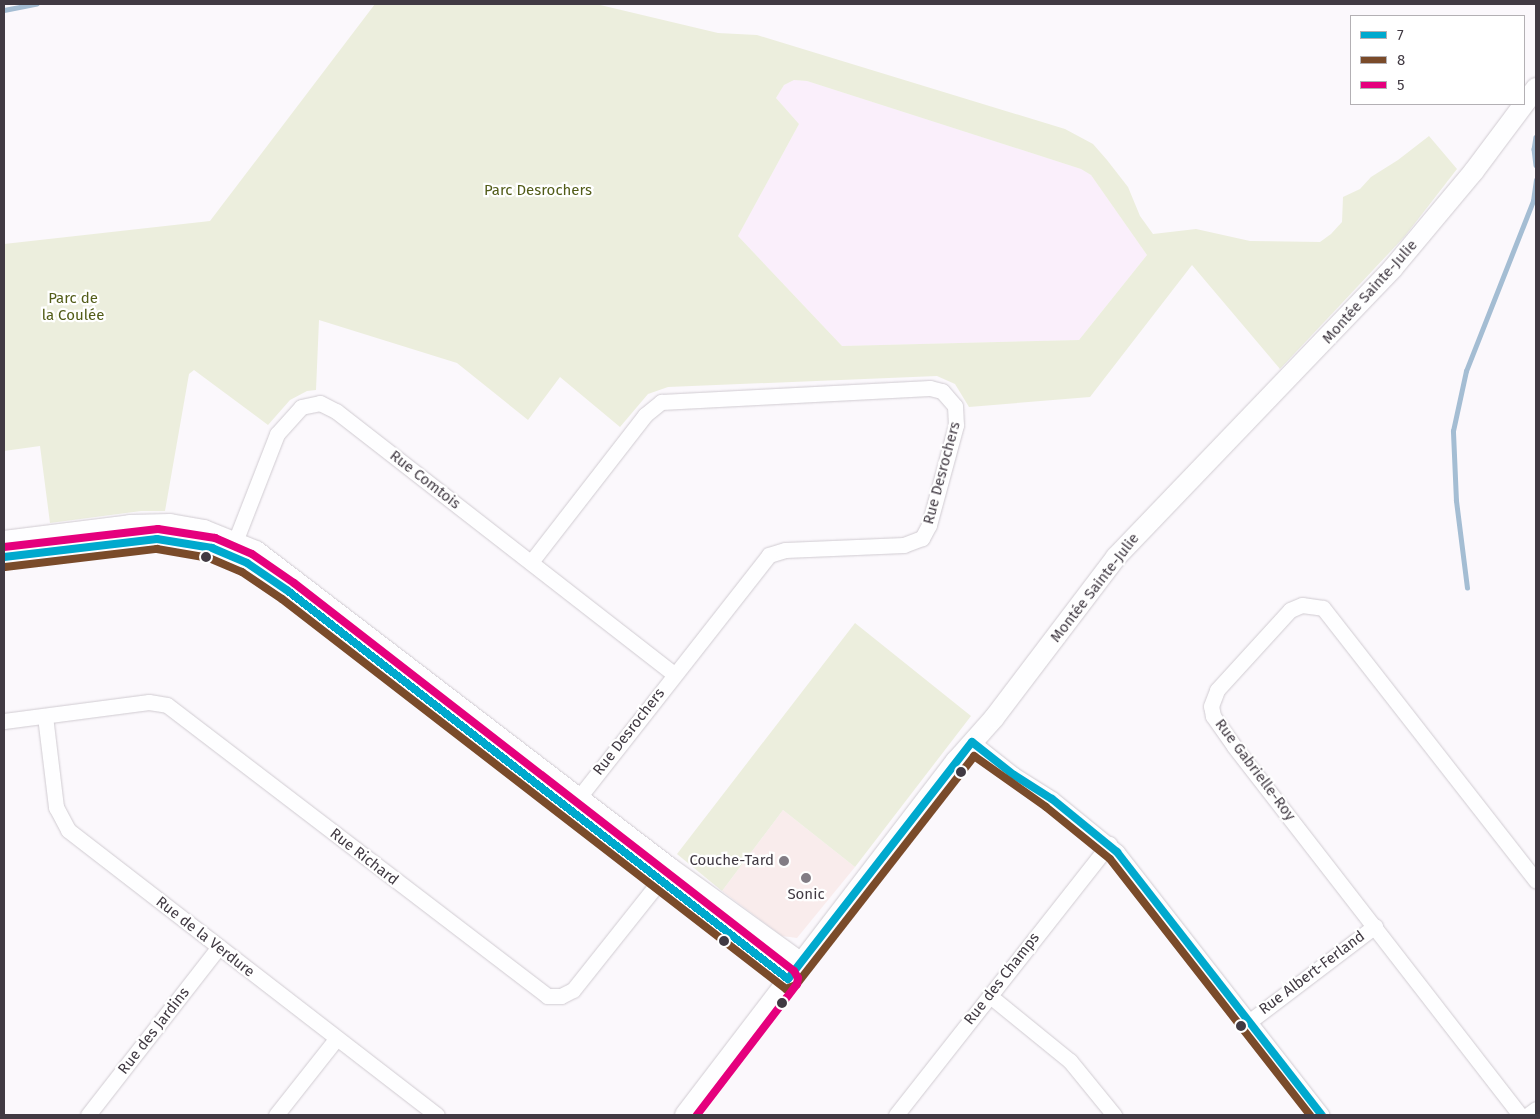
<!DOCTYPE html>
<meta charset="utf-8">
<style>
body{margin:0}
#map{position:relative;width:1540px;height:1119px;overflow:hidden;background:#fbf8fc;font-family:"Fira Sans",sans-serif}
div>[style]{position:absolute}
.commercial>*{inset:0;background:#f9ecec}
.industrial>*{inset:0;background:#faeffb}
.green>*{inset:0;background:#eceedd}
.stream>*{height:4.5px;margin:-2.25px;padding:0 2.25px;transform-origin:2.25px;border-radius:2.25px;background:#a4bdd3}
.roads{filter:drop-shadow(0 0 1px #d0cbd1) drop-shadow(0 0 1px #d0cbd1)}
.street>*{height:15px;margin:-7.5px;padding:0 7.5px;transform-origin:7.5px;border-radius:7.5px;background:#fefeff}
.secondary>*{height:20px;margin:-10px;padding:0 10px;transform-origin:10px;border-radius:10px;background:#fefeff}
.bus-1>*{height:8px;margin:-4px;padding:0 4px;transform-origin:4px;border-radius:4px;background:#00a9ce}
.bus-2>*{height:8px;margin:-4px;padding:0 4px;transform-origin:4px;border-radius:4px;background:#7a4b2a}
.bus-3>*{height:8px;margin:-4px;padding:0 4px;transform-origin:4px;border-radius:4px;background:#e5007d}
.dots>*{width:14px;height:14px;translate:-50% -50%;box-sizing:border-box;border:2px solid #fff;border-radius:50%}
span{translate:-50% -50%;white-space:nowrap;text-align:center;line-height:1.15;-webkit-text-stroke:4.5px #fff;paint-order:stroke}
.park-label{font-size:15px;color:#525c18}
.street-label{font-size:15px;color:#413a43}
.poi-label{font-size:15px;color:#413a43}
.right{translate:-100% -50%;text-align:right}
.frame{position:absolute;inset:0;border:5px solid #413a43;pointer-events:none}
.legend{position:absolute;left:1350px;top:15px;width:175px;height:90px;box-sizing:border-box;background:#fff;border:1px solid #b3b0b4;margin:0;padding:6px 9px;list-style:none;font-size:15px;color:#413a43}
.legend li{display:flex;align-items:center;gap:10px;height:25px}
.legend b{width:25px;border:1px solid #b3b0b4}
</style>
<div id="map">
<div class="commercial">
<div style="clip-path:polygon(783px 810px,855px 867px,797px 938px,782px 936px,722px 891px)"></div>
</div>
<div class="industrial">
<div style="clip-path:polygon(794px 80px,807px 81px,1081px 169px,1091px 175px,1147px 255px,1079px 340px,842px 346px,738px 236px,799px 124px,776px 98px,784px 85px)"></div>
</div>
<div class="green">
<div style="clip-path:polygon(evenodd,375px 4px,596px 4px,718px 33px,757px 35px,1065px 129px,1093px 144px,1107px 160px,1128px 187px,1140px 216px,1153px 234px,1196px 229px,1250px 241px,1320px 242px,1331px 234px,1342px 222px,1343px 197px,1360px 189px,1371px 177px,1398px 160px,1429px 136px,1457px 169px,1405px 236px,1280px 369px,1192px 265px,1090px 397px,969px 407px,955px 384px,937px 376px,668px 387px,648px 394px,620px 427px,560px 377px,528px 420px,457px 363px,319px 320px,316px 390px,307px 391px,290px 400px,268px 425px,194px 370px,189px 374px,165px 511px,141px 511px,50px 523px,40px 446px,4px 451px,4px 244px,210px 221px,375px 4px,794px 80px,807px 81px,1081px 169px,1091px 175px,1147px 255px,1079px 340px,842px 346px,738px 236px,799px 124px,776px 98px,784px 85px,794px 80px)"></div>
<div style="clip-path:polygon(855px 623px,971px 716px,855px 867px,783px 810px,722px 891px,677px 854px)"></div>
</div>
<div class="stream">
<div style="left:4px;top:10px;width:33px;rotate:-11deg"></div>
<div style="left:1536px;top:137px;width:12px;rotate:99deg"></div>
<div style="left:1534px;top:149px;width:16px;rotate:83deg"></div>
<div style="left:1467px;top:588px;width:88px;rotate:-97.2deg"></div>
<div style="left:1456px;top:501px;width:70px;rotate:-92.5deg"></div>
<div style="left:1453px;top:431px;width:61px;rotate:-77.8deg"></div>
<div style="left:1466px;top:371px;width:183px;rotate:-68.5deg"></div>
<div style="left:1533px;top:201px;width:21px;rotate:-82deg"></div>
</div>
<div class="roads">
<div class="street">
<div style="left:231px;top:552px;width:127px;rotate:-68.7deg"></div>
<div style="left:277px;top:434px;width:36px;rotate:-48deg"></div>
<div style="left:301px;top:407px;width:19px;rotate:-12deg"></div>
<div style="left:320px;top:403px;width:18px;rotate:27deg"></div>
<div style="left:336px;top:411px;width:428px;rotate:37.9deg"></div>
<div style="left:531px;top:562px;width:186px;rotate:-52.2deg"></div>
<div style="left:645px;top:415px;width:21px;rotate:-39deg"></div>
<div style="left:661px;top:402px;width:269px;rotate:-3deg"></div>
<div style="left:930px;top:388px;width:12px;rotate:14deg"></div>
<div style="left:942px;top:391px;width:20px;rotate:49deg"></div>
<div style="left:955px;top:406px;width:19px;rotate:87deg"></div>
<div style="left:956px;top:425px;width:104px;rotate:105.1deg"></div>
<div style="left:929px;top:525px;width:15px;rotate:118deg"></div>
<div style="left:922px;top:538px;width:19px;rotate:159deg"></div>
<div style="left:904px;top:545px;width:119px;rotate:177.6deg"></div>
<div style="left:785px;top:550px;width:17px;rotate:163deg"></div>
<div style="left:769px;top:555px;width:318px;rotate:128.1deg"></div>
<div style="left:45px;top:716px;width:92px;rotate:83.1deg"></div>
<div style="left:56px;top:807px;width:26px;rotate:62deg"></div>
<div style="left:68px;top:830px;width:466px;rotate:37.7deg"></div>
<div style="left:4px;top:721px;width:146px;rotate:-7.5deg"></div>
<div style="left:149px;top:702px;width:18px;rotate:9deg"></div>
<div style="left:167px;top:705px;width:479px;rotate:37.4deg"></div>
<div style="left:547px;top:996px;width:14px"></div>
<div style="left:561px;top:996px;width:13px;rotate:-27deg"></div>
<div style="left:573px;top:990px;width:149px;rotate:-51.5deg"></div>
<div style="left:972px;top:742px;width:53px;rotate:38.2deg"></div>
<div style="left:1014px;top:775px;width:45px;rotate:32.3deg"></div>
<div style="left:1052px;top:799px;width:84px;rotate:39.2deg"></div>
<div style="left:1117px;top:852px;width:333px;rotate:52.1deg"></div>
<div style="left:990px;top:996px;width:103px;rotate:39.1deg"></div>
<div style="left:1070px;top:1061px;width:70px;rotate:50.8deg"></div>
<div style="left:1250px;top:1021px;width:157px;rotate:-37.2deg"></div>
<div style="left:88px;top:1115px;width:213px;rotate:-52.1deg"></div>
<div style="left:276px;top:1115px;width:97px;rotate:-51.7deg"></div>
<div style="left:896px;top:1115px;width:345px;rotate:-51.8deg"></div>
<div style="left:1520px;top:1115px;width:467px;rotate:-127.8deg"></div>
<div style="left:1234px;top:746px;width:37px;rotate:-125deg"></div>
<div style="left:1213px;top:716px;width:10px;rotate:-101deg"></div>
<div style="left:1211px;top:706px;width:17px;rotate:-69deg"></div>
<div style="left:1217px;top:690px;width:108px;rotate:-47.6deg"></div>
<div style="left:1290px;top:610px;width:13px;rotate:-23deg"></div>
<div style="left:1302px;top:605px;width:21px;rotate:8deg"></div>
<div style="left:1323px;top:608px;width:346px;rotate:52deg"></div>
<div style="left:1528px;top:1115px;width:10px;rotate:-37deg"></div>
</div>
<div class="secondary">
<div style="left:4px;top:541px;width:127px;rotate:-7.2deg"></div>
<div style="left:130px;top:525px;width:40px;rotate:-1.4deg"></div>
<div style="left:170px;top:524px;width:35px;rotate:10deg"></div>
<div style="left:204px;top:530px;width:56px;rotate:22deg"></div>
<div style="left:256px;top:551px;width:521px;rotate:37.44deg"></div>
<div style="left:670px;top:868px;width:162px;rotate:35.9deg"></div>
<div style="left:4px;top:557px;width:154px;rotate:-6.7deg"></div>
<div style="left:157px;top:539px;width:56px;rotate:9.3deg"></div>
<div style="left:212px;top:548px;width:38px;rotate:23deg"></div>
<div style="left:247px;top:563px;width:50px;rotate:34.3deg"></div>
<div style="left:288px;top:591px;width:633px;rotate:37.81deg"></div>
<div style="left:685px;top:1115px;width:446px;rotate:-52.6deg"></div>
<div style="left:956px;top:761px;width:57px;rotate:-48.5deg"></div>
<div style="left:994px;top:718px;width:202px;rotate:-52.8deg"></div>
<div style="left:1116px;top:557px;width:400px;rotate:-46.2deg"></div>
<div style="left:1393px;top:268px;width:126px;rotate:-50.1deg"></div>
<div style="left:1474px;top:171px;width:104px;rotate:-53.2deg"></div>
</div>
</div>
<div class="bus-1">
<div style="left:4px;top:557px;width:154px;rotate:-6.7deg"></div>
<div style="left:157px;top:539px;width:56px;rotate:9.3deg"></div>
<div style="left:212px;top:548px;width:38px;rotate:23deg"></div>
<div style="left:247px;top:563px;width:50px;rotate:34.3deg"></div>
<div style="left:288px;top:591px;width:633px;rotate:37.81deg"></div>
<div style="left:788px;top:979px;width:300px;rotate:-52.2deg"></div>
<div style="left:972px;top:742px;width:53px;rotate:38.2deg"></div>
<div style="left:1014px;top:775px;width:45px;rotate:32.3deg"></div>
<div style="left:1052px;top:799px;width:84px;rotate:39.2deg"></div>
<div style="left:1117px;top:852px;width:333px;rotate:52.1deg"></div>
</div>
<div class="bus-2">
<div style="left:5px;top:567px;width:153px;rotate:-6.8deg"></div>
<div style="left:157px;top:549px;width:53px;rotate:9.8deg"></div>
<div style="left:209px;top:558px;width:36px;rotate:23deg"></div>
<div style="left:242px;top:572px;width:48px;rotate:34deg"></div>
<div style="left:282px;top:599px;width:637px;rotate:37.73deg"></div>
<div style="left:786px;top:989px;width:11px;rotate:-22deg"></div>
<div style="left:796px;top:985px;width:290px;rotate:-52.1deg"></div>
<div style="left:974px;top:756px;width:88px;rotate:35.3deg"></div>
<div style="left:1046px;top:807px;width:82px;rotate:39.1deg"></div>
<div style="left:1110px;top:859px;width:325px;rotate:52deg"></div>
</div>
<div class="bus-3">
<div style="left:4px;top:547px;width:155px;rotate:-6.7deg"></div>
<div style="left:158px;top:529px;width:58px;rotate:9deg"></div>
<div style="left:215px;top:538px;width:40px;rotate:23.4deg"></div>
<div style="left:252px;top:554px;width:51px;rotate:34.6deg"></div>
<div style="left:294px;top:583px;width:633px;rotate:37.81deg"></div>
<div style="left:794px;top:971px;width:8px;rotate:60deg"></div>
<div style="left:798px;top:978px;width:6px;rotate:99deg"></div>
<div style="left:797px;top:984px;width:165px;rotate:127.4deg"></div>
</div>
<div class="dots">
<div style="left:206px;top:557px;background:#413a43"></div>
<div style="left:961px;top:772px;background:#413a43"></div>
<div style="left:784px;top:861px;background:#827c84"></div>
<div style="left:806px;top:878px;background:#827c84"></div>
<div style="left:724px;top:941px;background:#413a43"></div>
<div style="left:782px;top:1003px;background:#413a43"></div>
<div style="left:1241px;top:1026px;background:#413a43"></div>
</div>
<div class="park-label">
<span style="left:538px;top:191px">Parc Desrochers</span>
<span style="left:73px;top:307px">Parc de<br>la Coulée</span>
</div>
<div class="street-label">
<span style="left:1370px;top:292px;rotate:-48deg">Montée Sainte-Julie</span>
<span style="left:942px;top:473px;rotate:-75deg">Rue Desrochers</span>
<span style="left:425px;top:480px;rotate:38deg">Rue Comtois</span>
<span style="left:1095px;top:588px;rotate:-52deg">Montée Sainte-Julie</span>
<span style="left:629px;top:732px;rotate:-52deg">Rue Desrochers</span>
<span style="left:1255px;top:770px;rotate:53deg">Rue Gabrielle-Roy</span>
<span style="left:364px;top:857px;rotate:38deg">Rue Richard</span>
<span style="left:205px;top:937px;rotate:38deg">Rue de la Verdure</span>
<span style="left:1312px;top:973px;rotate:-37deg">Rue Albert-Ferland</span>
<span style="left:1002px;top:979px;rotate:-52deg">Rue des Champs</span>
<span style="left:154px;top:1031px;rotate:-52deg">Rue des Jardins</span>
</div>
<div class="poi-label">
<span class="right" style="left:774px;top:861px">Couche-Tard</span>
<span style="left:806px;top:895px">Sonic</span>
</div>
<div class="frame"></div>
<ul class="legend">
<li><b style="height:6px;background:#00a9ce"></b>7</li>
<li><b style="height:6px;background:#7a4b2a"></b>8</li>
<li><b style="height:6px;background:#e5007d"></b>5</li>
</ul>
</div>
